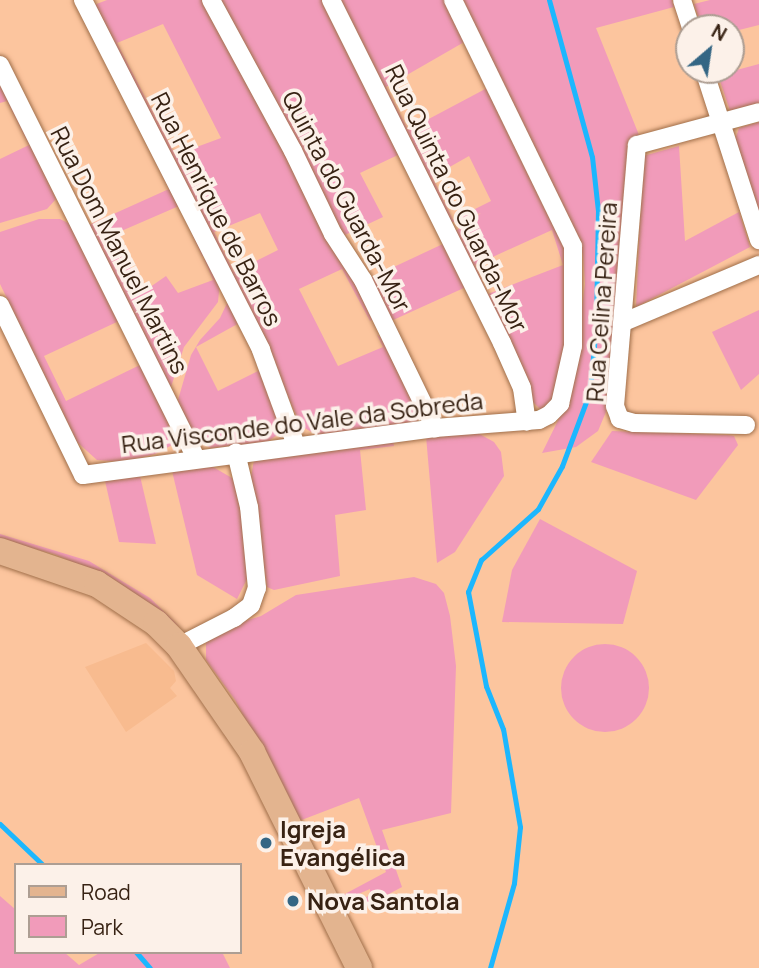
<!DOCTYPE html>
<meta charset="utf-8">
<style>
body{margin:0}
#map{position:relative;width:759px;height:968px;overflow:hidden;background:#fcc59e;font-family:Manrope,sans-serif}
div>[style]{position:absolute}
.built>*{inset:0;background:#f8bb8f}
.green>*{inset:0;background:#f19bba}
.round{border-radius:50%}
.stream>*{height:5px;margin:-2.5px;padding:0 2.5px;transform-origin:2.5px;border-radius:2.5px;background:#1cb7fe}
.roads{filter:drop-shadow(0 0 2px #a06f4a) drop-shadow(0 0 2px #a06f4a)}
.minor>*{height:18px;margin:-9px;padding:0 9px;transform-origin:9px;border-radius:9px;background:#fff}
.primary>*{height:26px;margin:-13px;padding:0 13px;transform-origin:13px;border-radius:13px;background:#e3b48f}
.dots>*{width:19px;height:19px;translate:-50% -50%;box-sizing:border-box;border:4px solid #fcf1e9;border-radius:50%}
span{translate:-50% -50%;white-space:nowrap;text-align:center;line-height:1.15;-webkit-text-stroke:7px #fcf1e9;paint-order:stroke}
.street-label{font-size:24px;color:#372213}
.poi-label{font-size:24px;color:#372213;font-weight:700}
.left{translate:0 -50%;text-align:left}
.legend{position:absolute;left:14px;top:863px;width:228px;height:91px;box-sizing:border-box;background:#fcf1e9;border:2px solid #ad9e93;margin:0;padding:9px 12px;list-style:none;font-size:21px;color:#372213}
.legend li{display:flex;align-items:center;gap:14px;height:35px}
.legend b{width:35px;border:2px solid #ad9e93}
.north{position:absolute;left:675px;top:14px;width:70px;height:70px;box-sizing:border-box;background:#fcf1e9;border:2px solid #ad9e93;border-radius:50%;rotate:29deg;font-size:19px;font-weight:700;line-height:28px;text-align:center;color:#372213}
.north::after{content:'';display:block;margin:auto;width:24px;height:32px;background:#346684;clip-path:polygon(50% 0,100% 100%,50% 72%,0 100%)}
</style>
<div id="map">
<div class="built">
<div style="clip-path:polygon(146px 643px,174px 671px,176px 681px,170px 688px,177px 696px,126px 732px,85px 667px)"></div>
</div>
<div class="green">
<div style="clip-path:polygon(evenodd,107px 0,206px 0,374px 319px,370px 321px,342px 269px,299px 289px,338px 366px,383px 347px,377px 335px,388px 342px,420px 417px,415px 424px,317px 435px,301px 426px,263px 341px,94px 5px,107px 0,163px 24px,221px 138px,175px 155px,117px 43px,163px 24px,107px 0,260px 213px,278px 250px,234px 272px,214px 232px,260px 213px)"></div>
<div style="clip-path:polygon(215px 0,327px 0,400px 154px,360px 173px,383px 217px,345px 235px,356px 256px)"></div>
<div style="clip-path:polygon(evenodd,336px 0,445px 0,466px 41px,386px 87px,408px 130px,489px 87px,566px 247px,566px 341px,552px 404px,541px 410px,532px 401px,454px 232px,481px 213px,450px 223px,336px 0,469px 156px,491px 201px,453px 220px,432px 177px,469px 156px,336px 0,552px 230px,563px 265px,488px 294px,475px 265px,552px 230px)"></div>
<div style="clip-path:polygon(461px 0,672px 0,674px 7px,596px 28px,639px 135px,633px 140px,608px 407px,598px 431px,576px 447px,542px 453px,571px 394px,585px 284px,583px 255px,572px 224px)"></div>
<div style="clip-path:polygon(710px 0,759px 0,759px 25px,731px 32px,731px 28px,702px 28px,694px 4px)"></div>
<div style="clip-path:polygon(77px 5px,208px 253px,202px 256px,179px 206px,119px 232px,137px 286px,143px 292px,166px 276px,178px 293px,213px 280px,204px 259px,210px 256px,220px 282px,218px 302px,184px 347px,170px 390px,89px 225px,169px 189px)"></div>
<div style="clip-path:polygon(759px 64px,759px 103px,730px 111px,718px 75px)"></div>
<div style="clip-path:polygon(0 80px,56px 199px,47px 209px,0 223px,0 159px,29px 145px,7px 101px,0 103px)"></div>
<div style="clip-path:polygon(759px 122px,759px 220px,735px 140px,739px 128px)"></div>
<div style="clip-path:polygon(679px 146px,685px 241px,739px 212px,750px 247px,636px 307px,643px 156px)"></div>
<div style="clip-path:polygon(39px 219px,60px 219px,74px 226px,119px 321px,44px 356px,66px 401px,144px 363px,176px 443px,155px 454px,123px 462px,97px 460px,77px 442px,0 284px,0 232px)"></div>
<div style="clip-path:polygon(445px 243px,466px 287px,391px 321px,366px 280px)"></div>
<div style="clip-path:polygon(229px 299px,241px 322px,196px 347px,218px 391px,262px 369px,283px 431px,267px 442px,211px 448px,193px 438px,178px 400px,191px 355px,200px 340px,220px 318px)"></div>
<div style="clip-path:polygon(759px 310px,759px 374px,741px 390px,712px 332px)"></div>
<div style="clip-path:polygon(474px 431px,494px 442px,501px 452px,504px 476px,455px 552px,437px 563px,426px 436px)"></div>
<div style="clip-path:polygon(612px 431px,728px 435px,734px 436px,738px 445px,696px 500px,591px 462px)"></div>
<div style="clip-path:polygon(393px 440px,394px 446px,360px 450px,366px 510px,335px 515px,340px 576px,274px 590px,267px 587px,251px 477px,254px 460px)"></div>
<div style="clip-path:polygon(213px 467px,232px 478px,238px 488px,251px 571px,237px 599px,197px 575px,172px 471px)"></div>
<div style="clip-path:polygon(140px 476px,156px 544px,119px 542px,105px 481px)"></div>
<div style="clip-path:polygon(540px 519px,637px 571px,623px 624px,502px 622px,512px 570px)"></div>
<div style="clip-path:polygon(0 534px,89px 561px,150px 598px,180px 627px,116px 581px,54px 554px,0 540px)"></div>
<div style="clip-path:polygon(414px 577px,436px 584px,444px 593px,450px 616px,456px 666px,451px 813px,382px 830px,402px 887px,355px 912px,353px 905px,370px 895px,370px 889px,349px 898px,343px 895px,386px 872px,359px 798px,299px 821px,235px 700px,206px 660px,206px 643px,227px 627px,261px 616px,296px 595px)"></div>
<div class="round" style="left:561px;top:644px;width:88px;height:88px"></div>
<div style="clip-path:polygon(0 896px,16px 910px,16px 952px,64px 952px,79px 965px,101px 952px,222px 952px,230px 968px,0 968px)"></div>
</div>
<div class="stream">
<div style="left:0;top:824px;width:59px;rotate:43.6deg"></div>
<div style="left:136px;top:952px;width:21px;rotate:49deg"></div>
<div style="left:490px;top:968px;width:88px;rotate:-74.2deg"></div>
<div style="left:514px;top:883px;width:56px;rotate:-83.9deg"></div>
<div style="left:520px;top:827px;width:99px;rotate:-99.8deg"></div>
<div style="left:503px;top:729px;width:46px;rotate:-111.6deg"></div>
<div style="left:486px;top:686px;width:96px;rotate:-100.8deg"></div>
<div style="left:468px;top:592px;width:35px;rotate:-68deg"></div>
<div style="left:481px;top:560px;width:76px;rotate:-41.8deg"></div>
<div style="left:538px;top:509px;width:49px;rotate:-60.8deg"></div>
<div style="left:562px;top:466px;width:80px;rotate:-69.5deg"></div>
<div style="left:590px;top:391px;width:67px;rotate:-84.9deg"></div>
<div style="left:596px;top:324px;width:113px;rotate:-89deg"></div>
<div style="left:598px;top:211px;width:54px;rotate:-96.3deg"></div>
<div style="left:592px;top:157px;width:163px;rotate:-105.3deg"></div>
</div>
<div class="roads">
<div class="minor">
<div style="left:83px;top:0;width:393px;rotate:63deg"></div>
<div style="left:261px;top:350px;width:101px;rotate:69.8deg"></div>
<div style="left:211px;top:0;width:172px;rotate:61.5deg"></div>
<div style="left:293px;top:151px;width:92px;rotate:64.3deg"></div>
<div style="left:333px;top:234px;width:55px;rotate:56.9deg"></div>
<div style="left:363px;top:280px;width:165px;rotate:64.1deg"></div>
<div style="left:331px;top:0;width:383px;rotate:63.5deg"></div>
<div style="left:502px;top:343px;width:49px;rotate:66deg"></div>
<div style="left:522px;top:388px;width:34px;rotate:82deg"></div>
<div style="left:682px;top:0;width:29px;rotate:72deg"></div>
<div style="left:0;top:65px;width:439px;rotate:63.5deg"></div>
<div style="left:704px;top:70px;width:179px;rotate:72.1deg"></div>
<div style="left:0;top:305px;width:189px;rotate:64deg"></div>
<div style="left:83px;top:475px;width:355px;rotate:-7.6deg"></div>
<div style="left:435px;top:428px;width:104px;rotate:-4.4deg"></div>
<div style="left:539px;top:420px;width:11px;rotate:-27deg"></div>
<div style="left:549px;top:415px;width:16px;rotate:-45deg"></div>
<div style="left:560px;top:404px;width:59px;rotate:-77.4deg"></div>
<div style="left:573px;top:346px;width:100px;rotate:-90deg"></div>
<div style="left:573px;top:246px;width:274px;rotate:-116deg"></div>
<div style="left:624px;top:322px;width:147px;rotate:-22.9deg"></div>
<div style="left:746px;top:425px;width:112px;rotate:-179deg"></div>
<div style="left:634px;top:423px;width:15px;rotate:-164deg"></div>
<div style="left:620px;top:419px;width:14px;rotate:-111deg"></div>
<div style="left:615px;top:406px;width:262px;rotate:-85.2deg"></div>
<div style="left:637px;top:145px;width:126px;rotate:-15.1deg"></div>
<div style="left:179px;top:646px;width:62px;rotate:-27deg"></div>
<div style="left:234px;top:618px;width:21px;rotate:-37deg"></div>
<div style="left:251px;top:605px;width:18px;rotate:-71deg"></div>
<div style="left:257px;top:588px;width:81px;rotate:-95.6deg"></div>
<div style="left:249px;top:507px;width:56px;rotate:-103.5deg"></div>
</div>
<div class="primary">
<div style="left:0;top:551px;width:102px;rotate:18.8deg"></div>
<div style="left:97px;top:584px;width:71px;rotate:33.5deg"></div>
<div style="left:156px;top:623px;width:33px;rotate:45deg"></div>
<div style="left:179px;top:646px;width:129px;rotate:55.4deg"></div>
<div style="left:252px;top:752px;width:241px;rotate:63.6deg"></div>
</div>
</div>
<div class="dots">
<div style="left:266px;top:843px;background:#346684"></div>
<div style="left:293px;top:901px;background:#346684"></div>
</div>
<div class="street-label">
<span style="left:457px;top:198px;rotate:64deg">Rua Quinta do Guarda-Mor</span>
<span style="left:347px;top:201px;rotate:62deg">Quinta do Guarda-Mor</span>
<span style="left:217px;top:209px;rotate:63deg">Rua Henrique de Barros</span>
<span style="left:120px;top:250px;rotate:63deg">Rua Dom Manuel Martins</span>
<span style="left:601px;top:302px;rotate:-86deg">Rua Celina Pereira</span>
<span style="left:302px;top:422px;rotate:-7deg">Rua Visconde do Vale da Sobreda</span>
</div>
<div class="poi-label">
<span class="left" style="left:280px;top:843px">Igreja<br>Evangélica</span>
<span class="left" style="left:307px;top:901px">Nova Santola</span>
</div>
<ul class="legend">
<li><b style="height:9px;background:#e3b48f"></b>Road</li>
<li><b style="height:19px;background:#f19bba"></b>Park</li>
</ul>
<div class="north">N</div>
</div>
